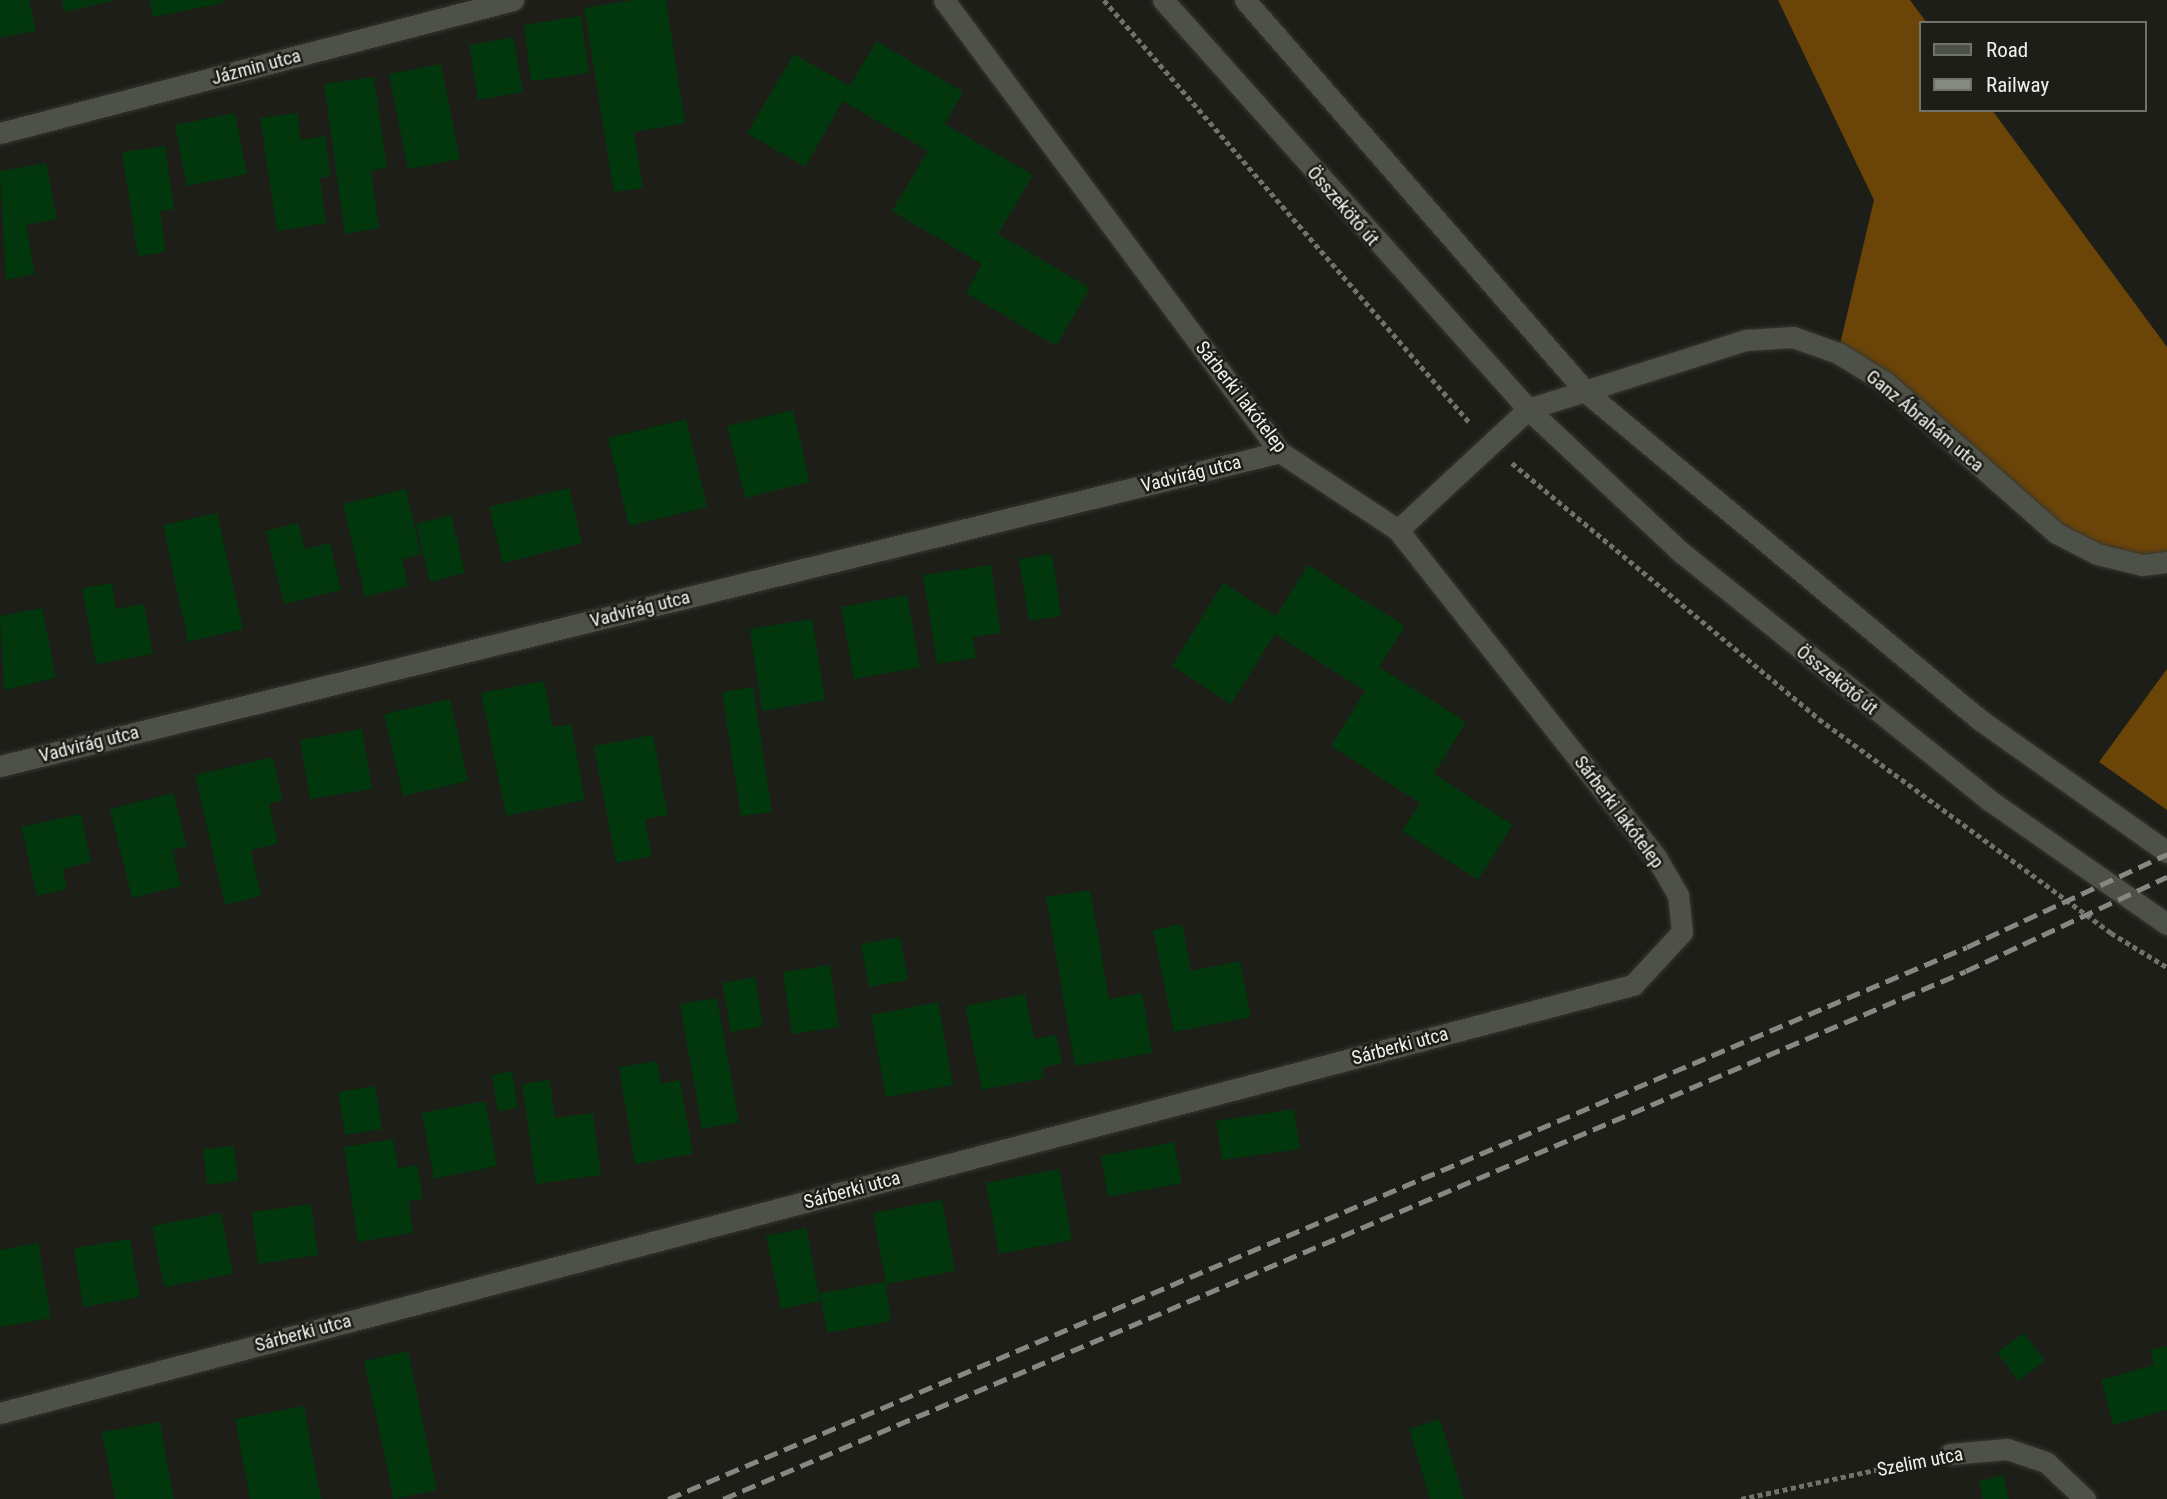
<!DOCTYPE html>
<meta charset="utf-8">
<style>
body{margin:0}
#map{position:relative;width:2167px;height:1499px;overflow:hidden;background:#1c1e17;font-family:"Roboto Condensed",sans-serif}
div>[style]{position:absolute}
.forest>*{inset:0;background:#6b4408}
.building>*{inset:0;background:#02370e}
.path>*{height:4.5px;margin-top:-2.25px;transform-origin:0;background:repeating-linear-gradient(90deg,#70726c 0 5px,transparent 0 8.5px)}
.roads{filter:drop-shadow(0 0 2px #353732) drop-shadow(0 0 2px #353732)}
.minor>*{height:21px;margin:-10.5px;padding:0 10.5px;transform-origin:10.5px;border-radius:10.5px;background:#4e5148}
.tertiary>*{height:21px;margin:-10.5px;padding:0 10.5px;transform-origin:10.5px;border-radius:10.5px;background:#4e5148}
.rail>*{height:5px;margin-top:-2.5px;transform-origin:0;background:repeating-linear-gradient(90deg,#868882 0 14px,transparent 0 21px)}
span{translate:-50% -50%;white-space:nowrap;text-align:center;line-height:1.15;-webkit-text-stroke:5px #1c1e17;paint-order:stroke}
.street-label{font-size:19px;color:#eff1ec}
.legend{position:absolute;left:1919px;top:21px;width:228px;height:91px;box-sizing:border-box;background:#1c1e17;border:2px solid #70726c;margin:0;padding:9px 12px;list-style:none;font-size:21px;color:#eff1ec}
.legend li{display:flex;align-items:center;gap:14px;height:35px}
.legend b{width:35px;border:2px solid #70726c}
</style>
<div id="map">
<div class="forest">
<div style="clip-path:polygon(1778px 0,1910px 0,1927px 23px,1920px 23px,1920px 110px,1992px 110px,2167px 347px,2167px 558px,2097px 554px,1838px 353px,1874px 200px)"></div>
<div style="clip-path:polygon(2167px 669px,2167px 810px,2099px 762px)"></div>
</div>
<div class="building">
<div style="clip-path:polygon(0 0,29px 0,36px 31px,0 38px)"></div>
<div style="clip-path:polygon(62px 0,112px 0,113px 1px,64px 12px)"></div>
<div style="clip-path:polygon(149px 0,223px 0,223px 3px,153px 17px)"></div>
<div style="clip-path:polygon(633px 0,666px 0,685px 123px,634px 132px,643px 188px,614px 192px,584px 8px)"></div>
<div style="clip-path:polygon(581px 16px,589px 73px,531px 81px,524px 25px)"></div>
<div style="clip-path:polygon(513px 37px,523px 92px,478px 100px,469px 45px)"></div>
<div style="clip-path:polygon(876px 41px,963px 92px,945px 124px,1033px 175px,998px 234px,1090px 288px,1056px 346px,966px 293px,982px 264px,892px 211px,928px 151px,843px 101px,805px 167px,747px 133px,794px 54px,850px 86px)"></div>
<div style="clip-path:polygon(441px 64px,460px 159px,408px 169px,389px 74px)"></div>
<div style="clip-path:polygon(374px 77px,387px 168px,371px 170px,379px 228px,345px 234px,324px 84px)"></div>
<div style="clip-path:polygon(235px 113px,247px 174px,187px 186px,175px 125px)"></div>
<div style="clip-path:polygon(297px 113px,301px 140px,325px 136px,331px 176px,320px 178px,326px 223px,277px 231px,260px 118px)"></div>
<div style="clip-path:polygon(165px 146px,174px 209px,160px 211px,166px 252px,138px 256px,122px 152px)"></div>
<div style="clip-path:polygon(46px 163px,57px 219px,26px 225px,35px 274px,6px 280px,0 171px)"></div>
<div style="clip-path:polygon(793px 410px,810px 482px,745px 498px,727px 426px)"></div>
<div style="clip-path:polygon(686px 419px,707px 507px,629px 526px,608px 438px)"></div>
<div style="clip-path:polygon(569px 488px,582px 543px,503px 563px,489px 507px)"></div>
<div style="clip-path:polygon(406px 489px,421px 554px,402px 559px,408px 586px,365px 597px,343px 504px)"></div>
<div style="clip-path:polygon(217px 513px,243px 629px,188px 642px,163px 525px)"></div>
<div style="clip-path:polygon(451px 515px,465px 573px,430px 582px,416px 524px)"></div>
<div style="clip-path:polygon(298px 523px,305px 549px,330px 543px,341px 590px,284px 604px,266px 531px)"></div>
<div style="clip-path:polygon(1052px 554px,1061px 616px,1029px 621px,1019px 559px)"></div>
<div style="clip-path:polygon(991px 565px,1001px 633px,973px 637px,976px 658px,937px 664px,923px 575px)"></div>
<div style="clip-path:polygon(1308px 565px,1405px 626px,1379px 667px,1466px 722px,1434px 774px,1513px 825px,1478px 880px,1402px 831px,1420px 803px,1331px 746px,1365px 691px,1275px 634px,1231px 704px,1172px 666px,1223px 583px,1276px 616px)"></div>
<div style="clip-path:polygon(112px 583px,116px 609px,144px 604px,153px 654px,96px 664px,82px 588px)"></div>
<div style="clip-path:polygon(907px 595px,920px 667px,854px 679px,841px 607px)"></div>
<div style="clip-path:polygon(42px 608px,56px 678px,4px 690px,0 616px)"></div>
<div style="clip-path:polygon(812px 619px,825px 700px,762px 711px,750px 629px)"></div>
<div style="clip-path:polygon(544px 681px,553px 727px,571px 724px,585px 800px,506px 816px,481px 693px)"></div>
<div style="clip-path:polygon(753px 687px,772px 812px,741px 816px,722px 692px)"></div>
<div style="clip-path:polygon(450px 699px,468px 781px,403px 796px,384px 714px)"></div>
<div style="clip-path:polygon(362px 729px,372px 789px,310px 799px,300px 740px)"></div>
<div style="clip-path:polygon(653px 735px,668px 815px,645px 819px,652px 856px,616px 863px,594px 746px)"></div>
<div style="clip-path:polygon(273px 757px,282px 800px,269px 804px,278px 844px,251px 850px,261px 896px,225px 905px,195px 775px)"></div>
<div style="clip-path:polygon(173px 793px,187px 846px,172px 850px,181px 886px,132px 898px,110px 809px)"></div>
<div style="clip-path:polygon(81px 814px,91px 862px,63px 869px,67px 889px,37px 896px,21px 827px)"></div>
<div style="clip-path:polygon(1090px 890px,1109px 999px,1142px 993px,1152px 1053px,1075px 1066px,1046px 897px)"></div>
<div style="clip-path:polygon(1182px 924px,1191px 971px,1240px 961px,1251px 1017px,1174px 1032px,1153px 930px)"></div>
<div style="clip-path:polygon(900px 937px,908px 980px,869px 987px,861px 944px)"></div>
<div style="clip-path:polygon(830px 965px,839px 1027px,792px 1034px,783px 972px)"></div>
<div style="clip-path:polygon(755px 977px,763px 1026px,731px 1032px,722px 983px)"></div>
<div style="clip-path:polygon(1025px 994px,1034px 1039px,1056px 1035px,1062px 1063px,1042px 1068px,1044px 1078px,982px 1090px,965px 1006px)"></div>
<div style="clip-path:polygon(717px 998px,739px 1122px,702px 1129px,680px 1004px)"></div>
<div style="clip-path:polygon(938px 1002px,953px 1085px,886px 1097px,871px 1015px)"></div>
<div style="clip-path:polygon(657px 1061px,661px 1084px,680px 1080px,693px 1154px,635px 1164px,619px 1067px)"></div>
<div style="clip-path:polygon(512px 1071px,518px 1108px,498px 1111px,492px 1075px)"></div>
<div style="clip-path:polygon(550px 1080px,555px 1118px,593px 1113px,601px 1175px,536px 1184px,522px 1084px)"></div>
<div style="clip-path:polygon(375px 1086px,382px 1129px,345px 1135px,338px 1092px)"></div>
<div style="clip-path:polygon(485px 1101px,497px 1166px,434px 1179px,422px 1113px)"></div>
<div style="clip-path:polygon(1294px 1109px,1300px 1149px,1222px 1160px,1216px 1121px)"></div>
<div style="clip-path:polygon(393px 1139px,398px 1168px,417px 1165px,423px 1199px,409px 1201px,413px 1233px,358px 1242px,344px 1147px)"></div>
<div style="clip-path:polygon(1174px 1142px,1182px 1183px,1108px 1197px,1101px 1156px)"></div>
<div style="clip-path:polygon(234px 1146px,238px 1181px,207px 1185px,203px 1149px)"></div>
<div style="clip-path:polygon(1059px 1169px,1072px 1240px,999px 1254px,986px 1183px)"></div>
<div style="clip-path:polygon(942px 1200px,955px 1271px,886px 1284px,873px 1213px)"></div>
<div style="clip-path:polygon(311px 1204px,318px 1255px,258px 1264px,252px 1212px)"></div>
<div style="clip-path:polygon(221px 1213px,233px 1274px,164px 1287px,152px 1226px)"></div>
<div style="clip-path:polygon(806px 1228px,820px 1301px,781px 1309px,766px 1236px)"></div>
<div style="clip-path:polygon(130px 1239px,140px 1297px,83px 1307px,74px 1248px)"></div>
<div style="clip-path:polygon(38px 1243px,51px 1318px,0 1327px,0 1250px)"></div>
<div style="clip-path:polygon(885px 1282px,891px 1321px,827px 1333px,820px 1293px)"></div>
<div style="clip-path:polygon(2024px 1333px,2045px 1361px,2018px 1381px,1997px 1352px)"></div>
<div style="clip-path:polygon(2167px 1346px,2167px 1410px,2113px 1425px,2101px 1380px,2154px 1365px,2150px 1350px)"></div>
<div style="clip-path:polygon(408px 1351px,437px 1490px,394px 1499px,364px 1361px)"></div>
<div style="clip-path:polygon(304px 1406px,321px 1499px,250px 1499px,235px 1419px)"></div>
<div style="clip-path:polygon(1440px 1419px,1464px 1499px,1430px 1499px,1409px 1429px)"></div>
<div style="clip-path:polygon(160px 1422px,174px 1499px,115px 1499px,102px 1432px)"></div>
<div style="clip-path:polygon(2003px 1475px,2009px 1499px,1983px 1499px,1979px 1481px)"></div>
</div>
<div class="path">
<div style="left:1104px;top:0;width:559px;rotate:49.13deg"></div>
<div style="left:1512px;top:463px;width:400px;rotate:39.8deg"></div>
<div style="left:1819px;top:719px;width:362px;rotate:36.2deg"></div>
<div style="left:2111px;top:933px;width:66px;rotate:31.3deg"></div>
<div style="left:1741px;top:1499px;width:185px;rotate:-12.2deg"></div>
</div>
<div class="roads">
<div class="minor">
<div style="left:0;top:133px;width:530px;rotate:-14.53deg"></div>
<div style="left:1398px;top:530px;width:178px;rotate:-42.9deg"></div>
<div style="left:1528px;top:409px;width:229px;rotate:-17.6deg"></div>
<div style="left:1746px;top:340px;width:47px;rotate:-3.7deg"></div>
<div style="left:1793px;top:337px;width:48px;rotate:19.6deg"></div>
<div style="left:1838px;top:353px;width:55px;rotate:31.7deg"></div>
<div style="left:1885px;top:382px;width:228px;rotate:41.4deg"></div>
<div style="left:2056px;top:533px;width:46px;rotate:27.1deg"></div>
<div style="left:2097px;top:554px;width:46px;rotate:13.7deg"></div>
<div style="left:2142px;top:565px;width:25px;rotate:-7deg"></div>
<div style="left:0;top:766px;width:1318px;rotate:-13.78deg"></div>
<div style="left:0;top:1413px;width:1688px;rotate:-14.69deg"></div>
<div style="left:1633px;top:985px;width:72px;rotate:-47.2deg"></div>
<div style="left:1682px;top:932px;width:37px;rotate:-96deg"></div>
<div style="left:1678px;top:895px;width:44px;rotate:-120.1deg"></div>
<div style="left:1656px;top:857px;width:417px;rotate:-128.3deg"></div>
<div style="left:1398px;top:530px;width:141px;rotate:-146.5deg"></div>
<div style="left:1280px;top:452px;width:563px;rotate:-126.63deg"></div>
<div style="left:1950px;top:1454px;width:57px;rotate:-5deg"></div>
<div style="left:2007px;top:1449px;width:41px;rotate:18.4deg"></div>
<div style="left:2046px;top:1462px;width:54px;rotate:43.5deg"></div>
</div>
<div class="tertiary">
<div style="left:1163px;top:0;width:548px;rotate:48.25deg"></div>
<div style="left:1528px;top:409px;width:211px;rotate:43.1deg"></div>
<div style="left:1682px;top:553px;width:394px;rotate:38.8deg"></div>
<div style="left:1989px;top:800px;width:217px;rotate:34.9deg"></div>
<div style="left:1245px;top:0;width:521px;rotate:48.97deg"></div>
<div style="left:1587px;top:393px;width:511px;rotate:39.76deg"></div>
<div style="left:1980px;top:720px;width:229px;rotate:35.2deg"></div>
</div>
</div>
<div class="rail">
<div style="left:668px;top:1499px;width:1411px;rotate:-23.02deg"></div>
<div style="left:1967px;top:947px;width:221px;rotate:-24.9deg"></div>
<div style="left:723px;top:1499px;width:1350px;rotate:-23.01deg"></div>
<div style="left:1966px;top:971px;width:222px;rotate:-25.1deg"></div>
</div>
<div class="street-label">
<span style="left:256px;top:67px;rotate:-15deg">Jázmin utca</span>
<span style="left:1343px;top:206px;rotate:49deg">Összekötő út</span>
<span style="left:1241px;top:397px;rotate:52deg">Sárberki lakótelep</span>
<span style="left:1925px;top:421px;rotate:40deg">Ganz Ábrahám utca</span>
<span style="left:1191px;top:474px;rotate:-14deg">Vadvirág utca</span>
<span style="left:640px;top:609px;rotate:-14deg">Vadvirág utca</span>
<span style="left:1837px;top:680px;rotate:39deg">Összekötő út</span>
<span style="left:89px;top:744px;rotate:-14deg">Vadvirág utca</span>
<span style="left:1619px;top:812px;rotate:53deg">Sárberki lakótelep</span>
<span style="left:1400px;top:1046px;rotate:-15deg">Sárberki utca</span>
<span style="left:852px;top:1190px;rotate:-15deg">Sárberki utca</span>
<span style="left:303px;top:1333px;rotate:-15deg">Sárberki utca</span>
<span style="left:1920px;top:1462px;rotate:-11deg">Szelim utca</span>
</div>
<ul class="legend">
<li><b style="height:9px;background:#4e5148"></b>Road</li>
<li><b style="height:9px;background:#868882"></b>Railway</li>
</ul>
</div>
